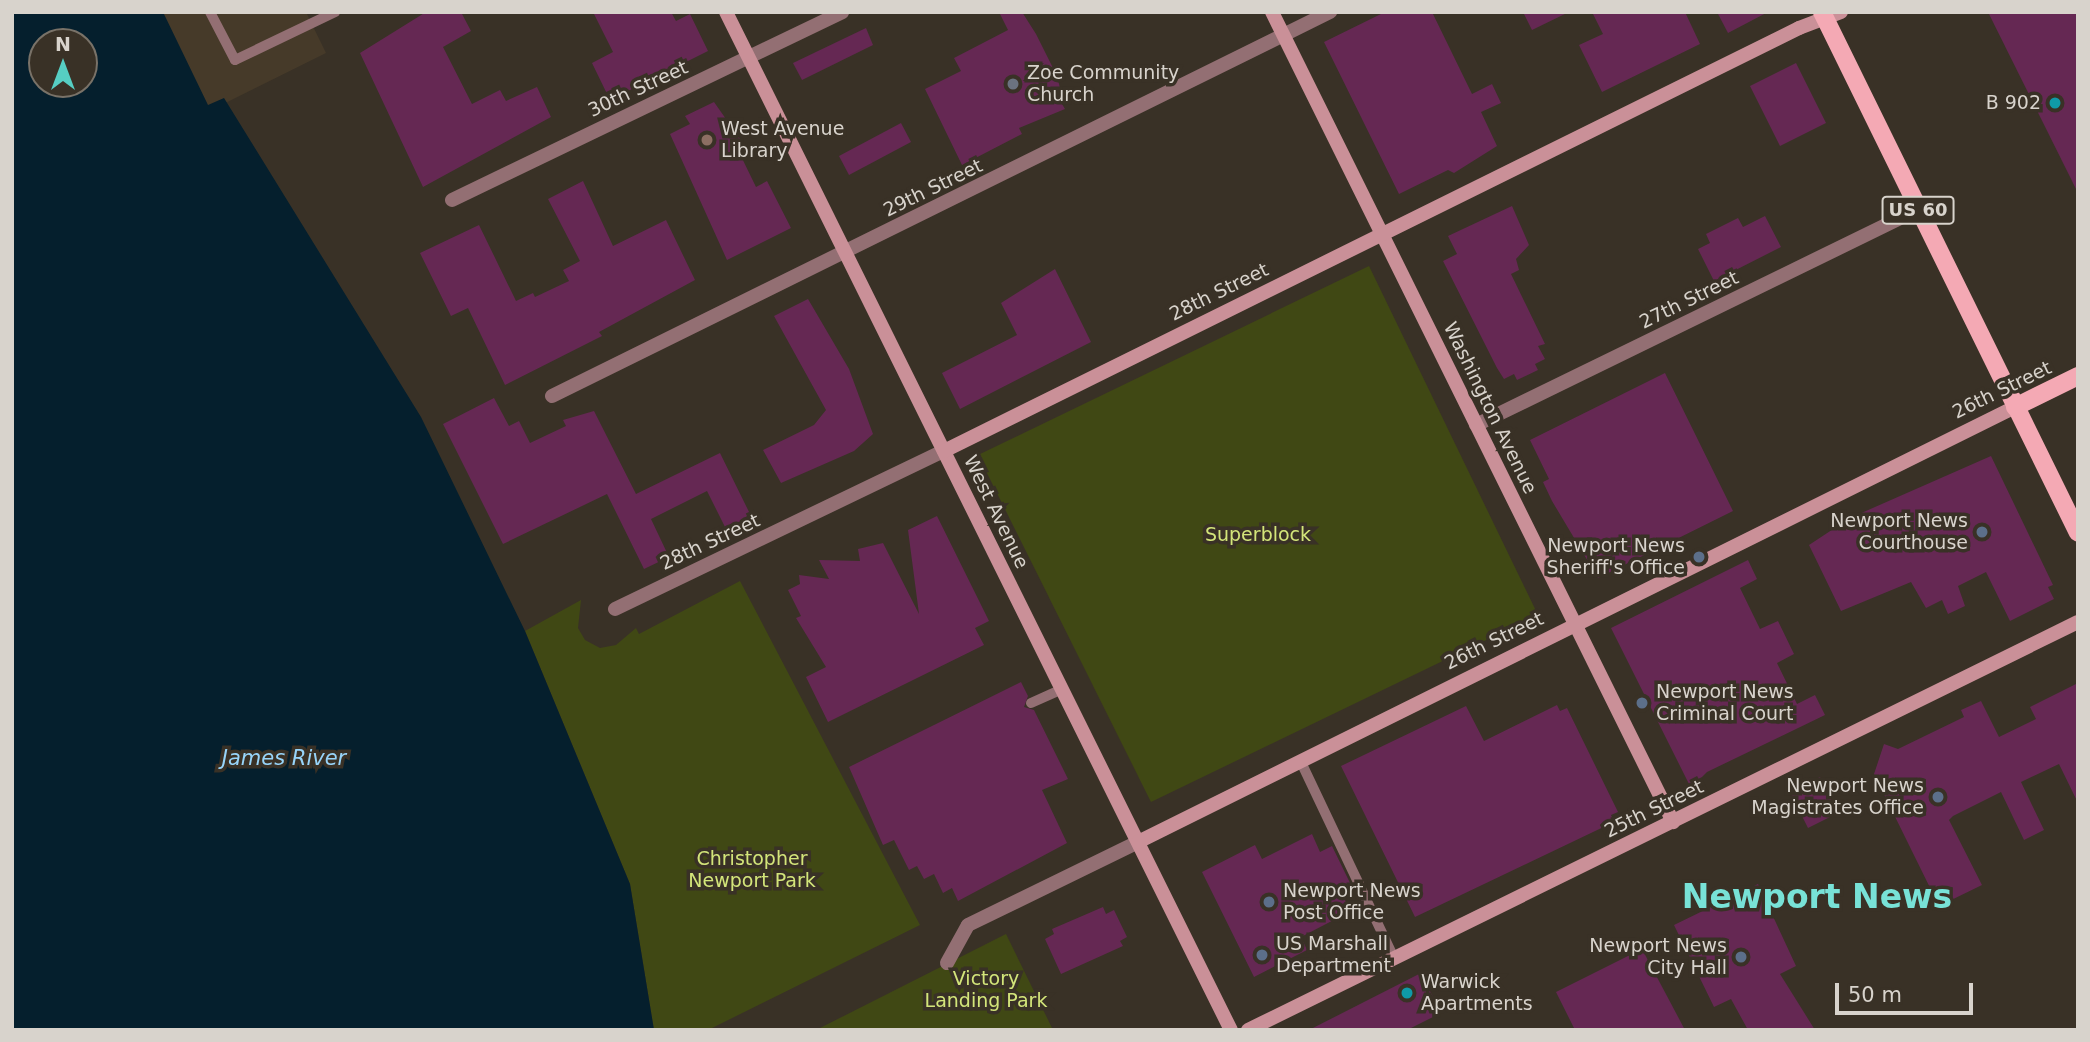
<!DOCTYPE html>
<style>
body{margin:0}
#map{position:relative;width:2090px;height:1042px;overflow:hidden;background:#393126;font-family:"DejaVu Sans",sans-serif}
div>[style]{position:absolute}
.built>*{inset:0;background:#463a29}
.green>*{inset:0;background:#404814}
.water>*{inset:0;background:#051f2d}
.building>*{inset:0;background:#652853}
.lane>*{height:10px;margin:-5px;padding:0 5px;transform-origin:5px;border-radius:5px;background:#936f73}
.street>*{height:14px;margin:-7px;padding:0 7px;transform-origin:7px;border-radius:7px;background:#936f73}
.secondary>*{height:14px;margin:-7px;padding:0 7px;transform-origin:7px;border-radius:7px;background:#ca9098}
.primary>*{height:18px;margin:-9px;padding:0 9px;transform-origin:9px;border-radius:9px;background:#f4a9b4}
.dots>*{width:19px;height:19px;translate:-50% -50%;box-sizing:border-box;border:4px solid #393126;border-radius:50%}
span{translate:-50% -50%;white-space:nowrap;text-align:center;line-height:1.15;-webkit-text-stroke:7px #393126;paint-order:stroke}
.shield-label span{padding:2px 5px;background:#393126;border:2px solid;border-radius:5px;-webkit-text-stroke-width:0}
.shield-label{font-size:18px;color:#d8d3cc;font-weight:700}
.poi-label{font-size:19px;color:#d8d3cc}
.left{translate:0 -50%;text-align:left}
.right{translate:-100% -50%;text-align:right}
.street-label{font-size:19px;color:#d8d3cc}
.park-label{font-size:19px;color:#d3e57a}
.water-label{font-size:21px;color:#97d4f9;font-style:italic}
.town-label{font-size:33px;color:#78e2d7;font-weight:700}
.frame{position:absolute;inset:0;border:14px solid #d8d3cc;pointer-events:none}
.north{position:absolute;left:28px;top:28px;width:70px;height:70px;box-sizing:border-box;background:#393126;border:2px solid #797268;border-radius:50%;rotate:0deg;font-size:19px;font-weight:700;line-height:28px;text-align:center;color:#d8d3cc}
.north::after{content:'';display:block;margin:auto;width:24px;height:32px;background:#56cec3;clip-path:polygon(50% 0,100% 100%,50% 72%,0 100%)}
.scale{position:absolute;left:1835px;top:983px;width:138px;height:32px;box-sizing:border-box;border:4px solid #d8d3cc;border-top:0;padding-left:9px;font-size:21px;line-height:24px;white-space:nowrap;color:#d8d3cc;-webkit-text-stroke:5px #393126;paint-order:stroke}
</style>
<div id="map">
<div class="built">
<div style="clip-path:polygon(evenodd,12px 12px,306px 12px,326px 53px,12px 209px,12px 12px,42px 42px,84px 42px,84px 84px,42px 84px,42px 42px)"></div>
</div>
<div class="green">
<div style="clip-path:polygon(1369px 266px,1538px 615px,1151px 802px,978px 455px)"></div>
<div style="clip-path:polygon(740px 581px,920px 925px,708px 1030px,654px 1030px,630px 884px,525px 631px,581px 600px,578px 628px,585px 640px,600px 648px,616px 645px,636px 628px,639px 634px)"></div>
<div style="clip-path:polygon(1006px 934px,1053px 1030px,816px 1030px)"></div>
</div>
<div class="water">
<div style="clip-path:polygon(evenodd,12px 12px,163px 12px,208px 105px,224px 98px,421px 417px,525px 631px,630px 884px,654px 1030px,12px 1030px,12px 12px,42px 42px,84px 42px,84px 84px,42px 84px,42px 42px)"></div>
</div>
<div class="building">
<div style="clip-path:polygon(426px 12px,461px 12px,471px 31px,443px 47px,472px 104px,500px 90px,506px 101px,537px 87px,551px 117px,423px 187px,360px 53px)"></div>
<div style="clip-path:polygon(593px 12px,671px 12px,676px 21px,690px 14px,708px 51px,610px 100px,592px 63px,613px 52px)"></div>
<div style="clip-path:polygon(999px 12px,1022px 12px,1036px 34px,1057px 76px,1061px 92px,1056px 94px,1065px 109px,1019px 128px,1022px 134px,962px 165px,925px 89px,961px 71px,954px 58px,1008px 30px)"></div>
<div style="clip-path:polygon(1385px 12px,1432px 12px,1472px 94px,1492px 84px,1501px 103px,1481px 112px,1497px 146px,1454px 173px,1448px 170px,1399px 194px,1324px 42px)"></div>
<div style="clip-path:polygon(1523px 12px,1569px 12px,1532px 30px)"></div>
<div style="clip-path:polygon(1592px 12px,1685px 12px,1700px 44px,1602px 92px,1579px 45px,1603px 34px)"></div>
<div style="clip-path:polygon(1717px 12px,1768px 12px,1728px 33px)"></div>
<div style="clip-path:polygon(1988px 12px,2078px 12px,2078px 193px)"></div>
<div style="clip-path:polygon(866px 28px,873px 45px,802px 80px,793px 63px)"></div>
<div style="clip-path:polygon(1796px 63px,1826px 123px,1780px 146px,1750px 86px)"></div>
<div style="clip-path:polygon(714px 102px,745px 146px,738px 150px,756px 187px,767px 181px,791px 228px,727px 260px,670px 134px,690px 124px,685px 116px)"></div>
<div style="clip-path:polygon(901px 123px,911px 142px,849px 175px,839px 156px)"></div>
<div style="clip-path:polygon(583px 181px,613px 246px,666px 220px,695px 280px,599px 332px,602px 336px,505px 385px,468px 308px,451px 316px,420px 253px,479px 225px,516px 301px,533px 293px,535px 297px,569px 281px,563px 270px,580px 261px,548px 199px)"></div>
<div style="clip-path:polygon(1512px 206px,1529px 245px,1516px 259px,1519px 270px,1511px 274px,1545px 344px,1538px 346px,1545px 359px,1535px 364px,1538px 370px,1517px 380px,1514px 374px,1504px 379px,1497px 368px,1443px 261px,1457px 254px,1448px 236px)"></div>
<div style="clip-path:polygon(1765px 216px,1781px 247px,1714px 281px,1698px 249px,1710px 243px,1706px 234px,1738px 218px,1743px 227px)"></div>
<div style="clip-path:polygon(1055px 269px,1091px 342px,960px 409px,942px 373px,1017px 335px,1001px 303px)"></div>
<div style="clip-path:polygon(808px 299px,849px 369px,873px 434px,854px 451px,781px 483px,763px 450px,814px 425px,826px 410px,774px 316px)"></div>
<div style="clip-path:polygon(1665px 373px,1733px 511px,1598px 578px,1552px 501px,1543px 482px,1549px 479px,1530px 440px)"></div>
<div style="clip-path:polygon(494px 398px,509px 426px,519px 421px,530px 443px,566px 426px,563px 420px,594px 411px,636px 494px,720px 453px,751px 516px,726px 529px,707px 491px,651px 519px,669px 557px,644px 569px,607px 494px,503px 544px,443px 424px)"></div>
<div style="clip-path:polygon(1991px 456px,2053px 585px,2048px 587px,2054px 599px,2010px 621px,1986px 572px,1958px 586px,1965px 606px,1948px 614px,1942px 600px,1926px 608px,1911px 582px,1841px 611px,1809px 545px,1850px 518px)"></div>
<div style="clip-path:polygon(937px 516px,989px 621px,975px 628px,984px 645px,828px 722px,806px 677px,826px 667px,796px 618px,801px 616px,788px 590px,800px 584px,799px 575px,829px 579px,819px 560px,860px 561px,858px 549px,883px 543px,919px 614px,908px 530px)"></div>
<div style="clip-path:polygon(1748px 560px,1757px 579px,1740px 588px,1760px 629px,1778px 621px,1794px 654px,1777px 663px,1797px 704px,1815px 695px,1825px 715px,1707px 772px,1691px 788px,1611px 628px)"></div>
<div style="clip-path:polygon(1021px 682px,1028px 696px,1024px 707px,1034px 710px,1068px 779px,1042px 790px,1067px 843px,958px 901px,952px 888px,943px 893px,934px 874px,924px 879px,917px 866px,909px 870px,894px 840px,883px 845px,849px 767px)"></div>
<div style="clip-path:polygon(2078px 683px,2078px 803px,2059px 764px,2021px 782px,2044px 830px,2024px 840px,2001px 792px,1953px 816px,1949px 820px,1982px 885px,1939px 906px,1874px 774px,1884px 744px,1898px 749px,1964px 717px,1961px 710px,1981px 701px,1999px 737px,2036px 719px,2030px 707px)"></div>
<div style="clip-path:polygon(1557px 705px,1560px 711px,1567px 708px,1618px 812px,1611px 815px,1614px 822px,1415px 917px,1341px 766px,1466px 706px,1484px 741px)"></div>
<div style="clip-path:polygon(1820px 777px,1838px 813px,1808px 828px,1790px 792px)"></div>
<div style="clip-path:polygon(1312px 834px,1320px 852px,1332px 846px,1351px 885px,1340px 891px,1351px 911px,1301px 937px,1307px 950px,1254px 977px,1202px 872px,1255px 845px,1262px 859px)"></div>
<div style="clip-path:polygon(1758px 884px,1796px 966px,1780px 974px,1815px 1030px,1748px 1030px,1731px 999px,1714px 1007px,1674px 925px)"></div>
<div style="clip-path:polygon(1103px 907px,1106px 914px,1114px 910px,1127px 937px,1120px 941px,1123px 946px,1061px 974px,1045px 939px,1054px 934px,1052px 929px)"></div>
<div style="clip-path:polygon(1642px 949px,1685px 1030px,1575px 1030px,1556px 992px)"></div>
<div style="clip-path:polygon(1421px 973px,1441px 1013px,1407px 1030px,1309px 1030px)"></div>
</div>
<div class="lane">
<div style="left:210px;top:12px;width:54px;rotate:62.5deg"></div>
<div style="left:235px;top:60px;width:111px;rotate:-25.6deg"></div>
<div style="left:1031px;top:703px;width:34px;rotate:-24deg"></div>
<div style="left:1301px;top:762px;width:217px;rotate:64.6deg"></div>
</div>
<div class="street">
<div style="left:452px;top:200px;width:433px;rotate:-25.7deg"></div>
<div style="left:552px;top:396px;width:868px;rotate:-26.27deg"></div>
<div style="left:1476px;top:425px;width:492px;rotate:-26deg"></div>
<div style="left:615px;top:609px;width:365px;rotate:-25.7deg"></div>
<div style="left:947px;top:963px;width:43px;rotate:-61.1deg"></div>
<div style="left:968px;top:925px;width:189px;rotate:-26deg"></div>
</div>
<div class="secondary">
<div style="left:726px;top:12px;width:1136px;rotate:63.62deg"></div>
<div style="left:1272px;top:12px;width:904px;rotate:63.66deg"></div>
<div style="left:944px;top:451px;width:954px;rotate:-26.32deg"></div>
<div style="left:1799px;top:28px;width:45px;rotate:-20.9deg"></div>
<div style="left:1138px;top:842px;width:979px;rotate:-26.38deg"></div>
<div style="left:1248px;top:1030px;width:925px;rotate:-26.18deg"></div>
</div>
<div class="primary">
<div style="left:1822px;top:12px;width:580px;rotate:63.83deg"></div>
<div style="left:2015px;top:407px;width:70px;rotate:-26.2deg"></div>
</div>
<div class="dots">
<div style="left:1013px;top:84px;background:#6b7280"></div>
<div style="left:2055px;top:103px;background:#0f9aa8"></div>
<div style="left:707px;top:140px;background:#8d6e63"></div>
<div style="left:1982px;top:532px;background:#5c6f8a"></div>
<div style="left:1699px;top:557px;background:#5c6f8a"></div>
<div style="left:1642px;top:703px;background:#5c6f8a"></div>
<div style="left:1938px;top:797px;background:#5c6f8a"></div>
<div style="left:1269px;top:902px;background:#5c6f8a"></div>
<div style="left:1262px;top:955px;background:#5c6f8a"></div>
<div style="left:1741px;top:957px;background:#5c6f8a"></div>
<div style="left:1407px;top:993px;background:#0f9aa8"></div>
</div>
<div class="shield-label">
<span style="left:1918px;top:210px">US 60</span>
</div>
<div class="poi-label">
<span class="left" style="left:1027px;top:84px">Zoe Community<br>Church</span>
<span class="right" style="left:2041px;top:103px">B 902</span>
<span class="left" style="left:721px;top:140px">West Avenue<br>Library</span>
<span class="right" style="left:1968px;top:532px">Newport News<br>Courthouse</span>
<span class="right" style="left:1685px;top:557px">Newport News<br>Sheriff's Office</span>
<span class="left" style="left:1656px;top:703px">Newport News<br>Criminal Court</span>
<span class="right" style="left:1924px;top:797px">Newport News<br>Magistrates Office</span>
<span class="left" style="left:1283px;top:902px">Newport News<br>Post Office</span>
<span class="left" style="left:1276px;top:955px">US Marshall<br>Department</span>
<span class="right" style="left:1727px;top:957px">Newport News<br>City Hall</span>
<span class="left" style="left:1421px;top:993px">Warwick<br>Apartments</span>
</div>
<div class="street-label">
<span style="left:638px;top:89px;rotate:-25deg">30th Street</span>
<span style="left:933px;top:188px;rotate:-26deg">29th Street</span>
<span style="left:1219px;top:292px;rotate:-26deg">28th Street</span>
<span style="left:1689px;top:300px;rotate:-26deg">27th Street</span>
<span style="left:2002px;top:390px;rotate:-26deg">26th Street</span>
<span style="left:1490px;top:408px;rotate:64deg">Washington Avenue</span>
<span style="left:996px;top:512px;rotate:64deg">West Avenue</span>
<span style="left:710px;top:542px;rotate:-25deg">28th Street</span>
<span style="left:1494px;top:641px;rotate:-26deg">26th Street</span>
<span style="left:1654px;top:809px;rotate:-26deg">25th Street</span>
</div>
<div class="park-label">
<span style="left:1258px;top:535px">Superblock</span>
<span style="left:752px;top:870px">Christopher<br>Newport Park</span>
<span style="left:986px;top:990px">Victory<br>Landing Park</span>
</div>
<div class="water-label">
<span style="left:284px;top:758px">James River</span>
</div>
<div class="town-label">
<span style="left:1817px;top:897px">Newport News</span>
</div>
<div class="frame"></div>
<div class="north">N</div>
<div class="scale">50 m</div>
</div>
